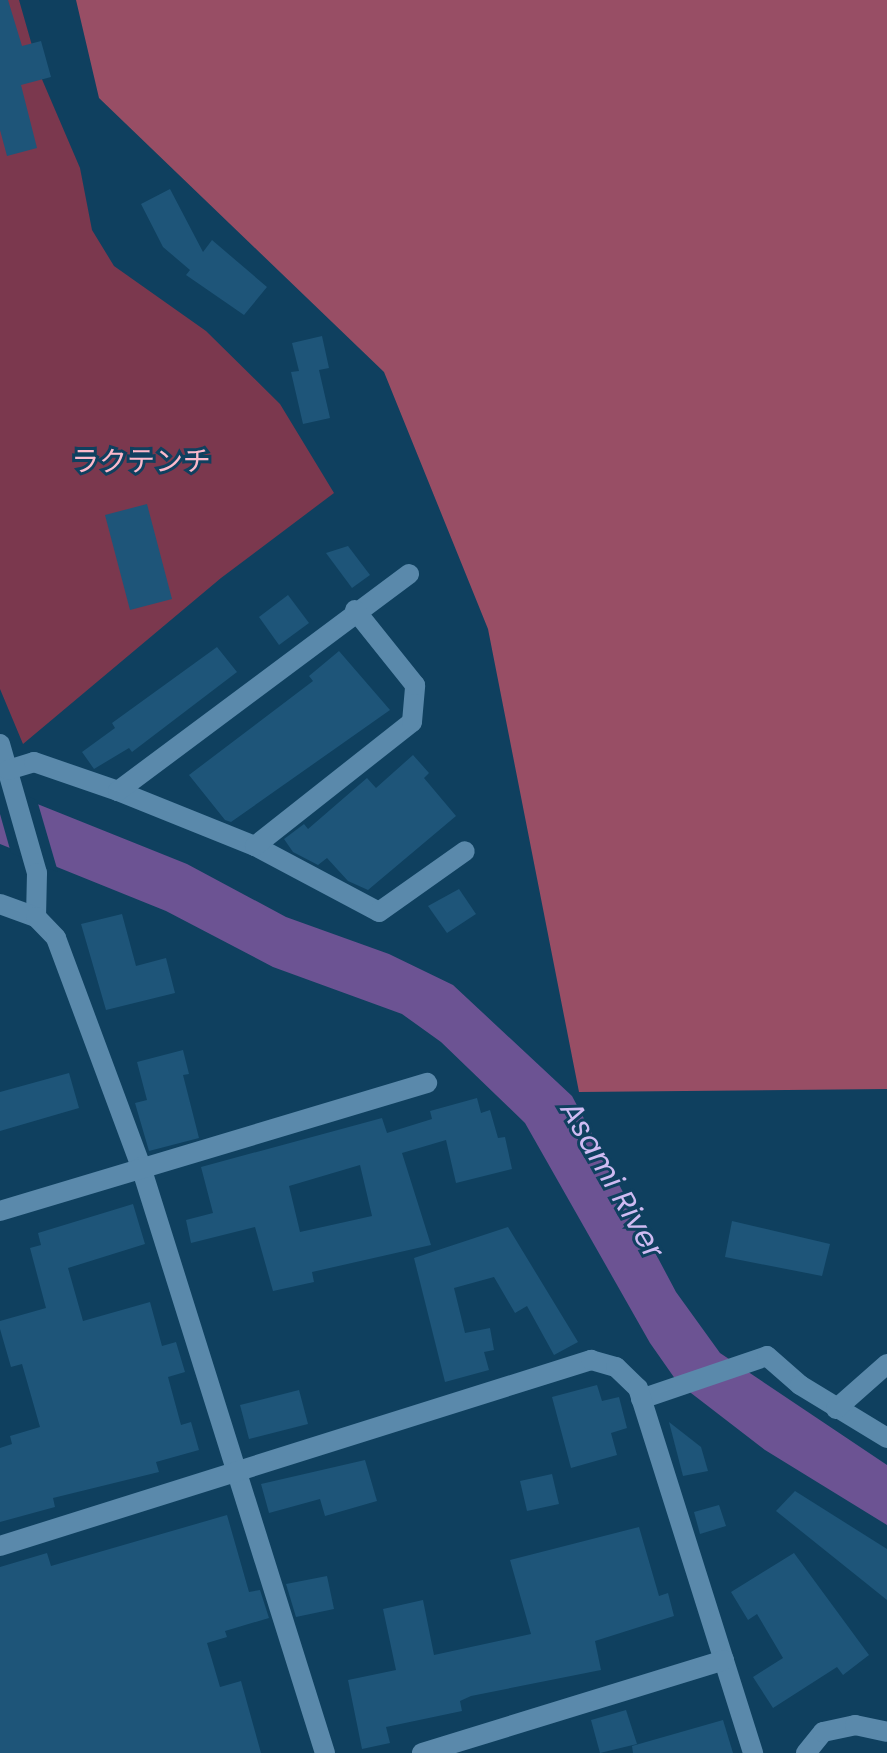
<!DOCTYPE html>
<meta charset="utf-8">
<style>
body{margin:0}
#map{position:relative;width:887px;height:1753px;overflow:hidden;background:#0f405f;font-family:Poppins,"Noto Sans JP",sans-serif}
div>[style]{position:absolute}
.green>*{inset:0;background:#7b384e}
.forest>*{inset:0;background:#984e65}
.water>*{inset:0;background:#6c5393}
.pier>*{inset:0;background:#0f405f}
.building>*{inset:0;background:#1e5579}
.minor>*{height:20px;margin:-10px;padding:0 10px;transform-origin:10px;border-radius:10px;background:#5a89ab}
span{translate:-50% -50%;white-space:nowrap;text-align:center;line-height:1.15;-webkit-text-stroke:6px #0f405f;paint-order:stroke}
.park-label{font-size:28px;color:#fcb9cb}
.water-label{font-size:30px;color:#cfbbf2;font-style:italic}
</style>
<div id="map">
<div class="green">
<div style="clip-path:polygon(0 0,19px 0,41px 77px,80px 168px,92px 230px,114px 266px,206px 331px,280px 404px,334px 493px,221px 578px,23px 744px,0 689px)"></div>
</div>
<div class="forest">
<div style="clip-path:polygon(76px 0,887px 0,887px 1089px,579px 1092px,488px 629px,384px 372px,99px 98px)"></div>
</div>
<div class="water">
<div style="clip-path:polygon(0 789px,187px 864px,286px 917px,389px 954px,453px 985px,572px 1096px,676px 1292px,720px 1353px,887px 1465px,887px 1525px,765px 1450px,678px 1383px,650px 1343px,525px 1123px,441px 1042px,402px 1014px,273px 967px,166px 911px,0 844px)"></div>
</div>
<div class="pier">
<div style="clip-path:polygon(0 785px,37px 800px,58px 872px,11px 853px,0 814px)"></div>
</div>
<div class="building">
<div style="clip-path:polygon(0 0,8px 0,22px 46px,41px 41px,51px 77px,21px 85px,37px 148px,7px 156px,0 130px)"></div>
<div style="clip-path:polygon(170px 189px,203px 252px,212px 240px,267px 287px,244px 315px,186px 275px,190px 270px,163px 247px,141px 204px)"></div>
<div style="clip-path:polygon(322px 336px,329px 368px,319px 370px,330px 418px,303px 424px,291px 372px,299px 371px,292px 343px)"></div>
<div style="clip-path:polygon(147px 504px,172px 599px,130px 610px,105px 515px)"></div>
<div style="clip-path:polygon(348px 546px,370px 575px,352px 588px,326px 553px)"></div>
<div style="clip-path:polygon(288px 595px,309px 623px,279px 645px,259px 617px)"></div>
<div style="clip-path:polygon(217px 647px,237px 672px,132px 752px,129px 748px,94px 769px,82px 752px,115px 728px,112px 723px)"></div>
<div style="clip-path:polygon(339px 651px,390px 710px,231px 822px,225px 820px,189px 775px,313px 681px,309px 676px)"></div>
<div style="clip-path:polygon(413px 755px,429px 773px,424px 778px,456px 816px,368px 890px,348px 881px,327px 858px,318px 865px,293px 852px,284px 839px,304px 824px,308px 829px,367px 778px,376px 788px)"></div>
<div style="clip-path:polygon(459px 889px,476px 914px,447px 933px,428px 906px)"></div>
<div style="clip-path:polygon(122px 914px,136px 966px,166px 958px,175px 993px,106px 1010px,81px 924px)"></div>
<div style="clip-path:polygon(183px 1050px,189px 1074px,183px 1075px,199px 1138px,149px 1151px,135px 1103px,147px 1100px,137px 1062px)"></div>
<div style="clip-path:polygon(69px 1073px,79px 1108px,0 1131px,0 1092px)"></div>
<div style="clip-path:polygon(evenodd,477px 1098px,481px 1113px,490px 1110px,498px 1138px,505px 1137px,512px 1169px,456px 1183px,446px 1140px,402px 1153px,431px 1245px,312px 1272px,314px 1282px,273px 1291px,255px 1227px,191px 1243px,186px 1220px,213px 1213px,201px 1167px,382px 1118px,387px 1133px,432px 1119px,430px 1111px,477px 1098px,360px 1165px,372px 1216px,300px 1232px,289px 1186px,360px 1165px)"></div>
<div style="clip-path:polygon(133px 1204px,145px 1244px,68px 1268px,83px 1321px,150px 1302px,162px 1346px,176px 1342px,185px 1372px,168px 1377px,181px 1425px,191px 1422px,199px 1450px,156px 1462px,159px 1472px,53px 1498px,55px 1507px,0 1522px,0 1448px,12px 1444px,10px 1436px,40px 1427px,22px 1364px,11px 1367px,0 1329px,0 1321px,46px 1308px,30px 1248px,41px 1245px,38px 1233px)"></div>
<div style="clip-path:polygon(732px 1221px,830px 1244px,822px 1276px,725px 1257px)"></div>
<div style="clip-path:polygon(508px 1227px,578px 1342px,554px 1355px,527px 1306px,515px 1313px,494px 1277px,454px 1288px,465px 1333px,490px 1328px,494px 1350px,484px 1352px,489px 1370px,445px 1382px,414px 1258px)"></div>
<div style="clip-path:polygon(597px 1385px,602px 1401px,619px 1397px,627px 1428px,611px 1433px,617px 1455px,571px 1468px,552px 1397px)"></div>
<div style="clip-path:polygon(299px 1390px,308px 1424px,249px 1439px,240px 1405px)"></div>
<div style="clip-path:polygon(669px 1422px,701px 1447px,708px 1471px,683px 1476px)"></div>
<div style="clip-path:polygon(365px 1460px,377px 1501px,325px 1516px,320px 1499px,269px 1513px,261px 1484px)"></div>
<div style="clip-path:polygon(552px 1474px,559px 1504px,527px 1511px,520px 1481px)"></div>
<div style="clip-path:polygon(795px 1491px,887px 1549px,887px 1600px,776px 1511px)"></div>
<div style="clip-path:polygon(719px 1505px,726px 1526px,700px 1534px,694px 1512px)"></div>
<div style="clip-path:polygon(227px 1515px,249px 1592px,260px 1590px,269px 1618px,225px 1631px,227px 1637px,207px 1643px,220px 1687px,241px 1681px,261px 1753px,0 1753px,0 1567px,47px 1553px,51px 1566px)"></div>
<div style="clip-path:polygon(639px 1527px,659px 1596px,668px 1593px,674px 1616px,595px 1641px,601px 1670px,471px 1696px,460px 1701px,462px 1711px,386px 1727px,390px 1743px,362px 1749px,348px 1680px,396px 1670px,383px 1609px,423px 1600px,434px 1655px,531px 1634px,510px 1560px)"></div>
<div style="clip-path:polygon(794px 1553px,869px 1655px,843px 1675px,837px 1667px,773px 1708px,753px 1677px,783px 1658px,757px 1614px,748px 1620px,731px 1592px)"></div>
<div style="clip-path:polygon(327px 1576px,334px 1609px,296px 1617px,286px 1584px)"></div>
<div style="clip-path:polygon(626px 1710px,637px 1744px,600px 1753px,591px 1720px)"></div>
<div style="clip-path:polygon(723px 1720px,733px 1753px,633px 1753px,632px 1746px)"></div>
</div>
<div class="minor">
<div style="left:0;top:744px;width:134px;rotate:74deg"></div>
<div style="left:37px;top:873px;width:44px;rotate:91.3deg"></div>
<div style="left:8px;top:770px;width:27px;rotate:-17deg"></div>
<div style="left:34px;top:762px;width:89px;rotate:19deg"></div>
<div style="left:118px;top:791px;width:148px;rotate:21.9deg"></div>
<div style="left:255px;top:846px;width:140px;rotate:28deg"></div>
<div style="left:379px;top:912px;width:105px;rotate:-35.3deg"></div>
<div style="left:118px;top:791px;width:363px;rotate:-36.7deg"></div>
<div style="left:255px;top:846px;width:200px;rotate:-38.3deg"></div>
<div style="left:412px;top:722px;width:37px;rotate:-85deg"></div>
<div style="left:415px;top:685px;width:96px;rotate:-128.7deg"></div>
<div style="left:0;top:904px;width:38px;rotate:20deg"></div>
<div style="left:36px;top:917px;width:29px;rotate:46deg"></div>
<div style="left:56px;top:938px;width:244px;rotate:69.6deg"></div>
<div style="left:141px;top:1167px;width:614px;rotate:72.57deg"></div>
<div style="left:0;top:1211px;width:446px;rotate:-16.7deg"></div>
<div style="left:641px;top:1399px;width:133px;rotate:-18.8deg"></div>
<div style="left:767px;top:1356px;width:44px;rotate:41.3deg"></div>
<div style="left:800px;top:1385px;width:102px;rotate:31.3deg"></div>
<div style="left:836px;top:1409px;width:68px;rotate:-41.4deg"></div>
<div style="left:0;top:1546px;width:620px;rotate:-17.47deg"></div>
<div style="left:591px;top:1360px;width:26px;rotate:16deg"></div>
<div style="left:616px;top:1367px;width:30px;rotate:44deg"></div>
<div style="left:638px;top:1388px;width:383px;rotate:72.5deg"></div>
<div style="left:422px;top:1753px;width:316px;rotate:-17.1deg"></div>
<div style="left:806px;top:1753px;width:27px;rotate:-51deg"></div>
<div style="left:823px;top:1732px;width:33px;rotate:-12deg"></div>
<div style="left:855px;top:1725px;width:33px;rotate:12deg"></div>
</div>
<div class="park-label">
<span style="left:141px;top:462px">ラクテンチ</span>
</div>
<div class="water-label">
<span style="left:612px;top:1180px;rotate:60deg">Asami River</span>
</div>
</div>
